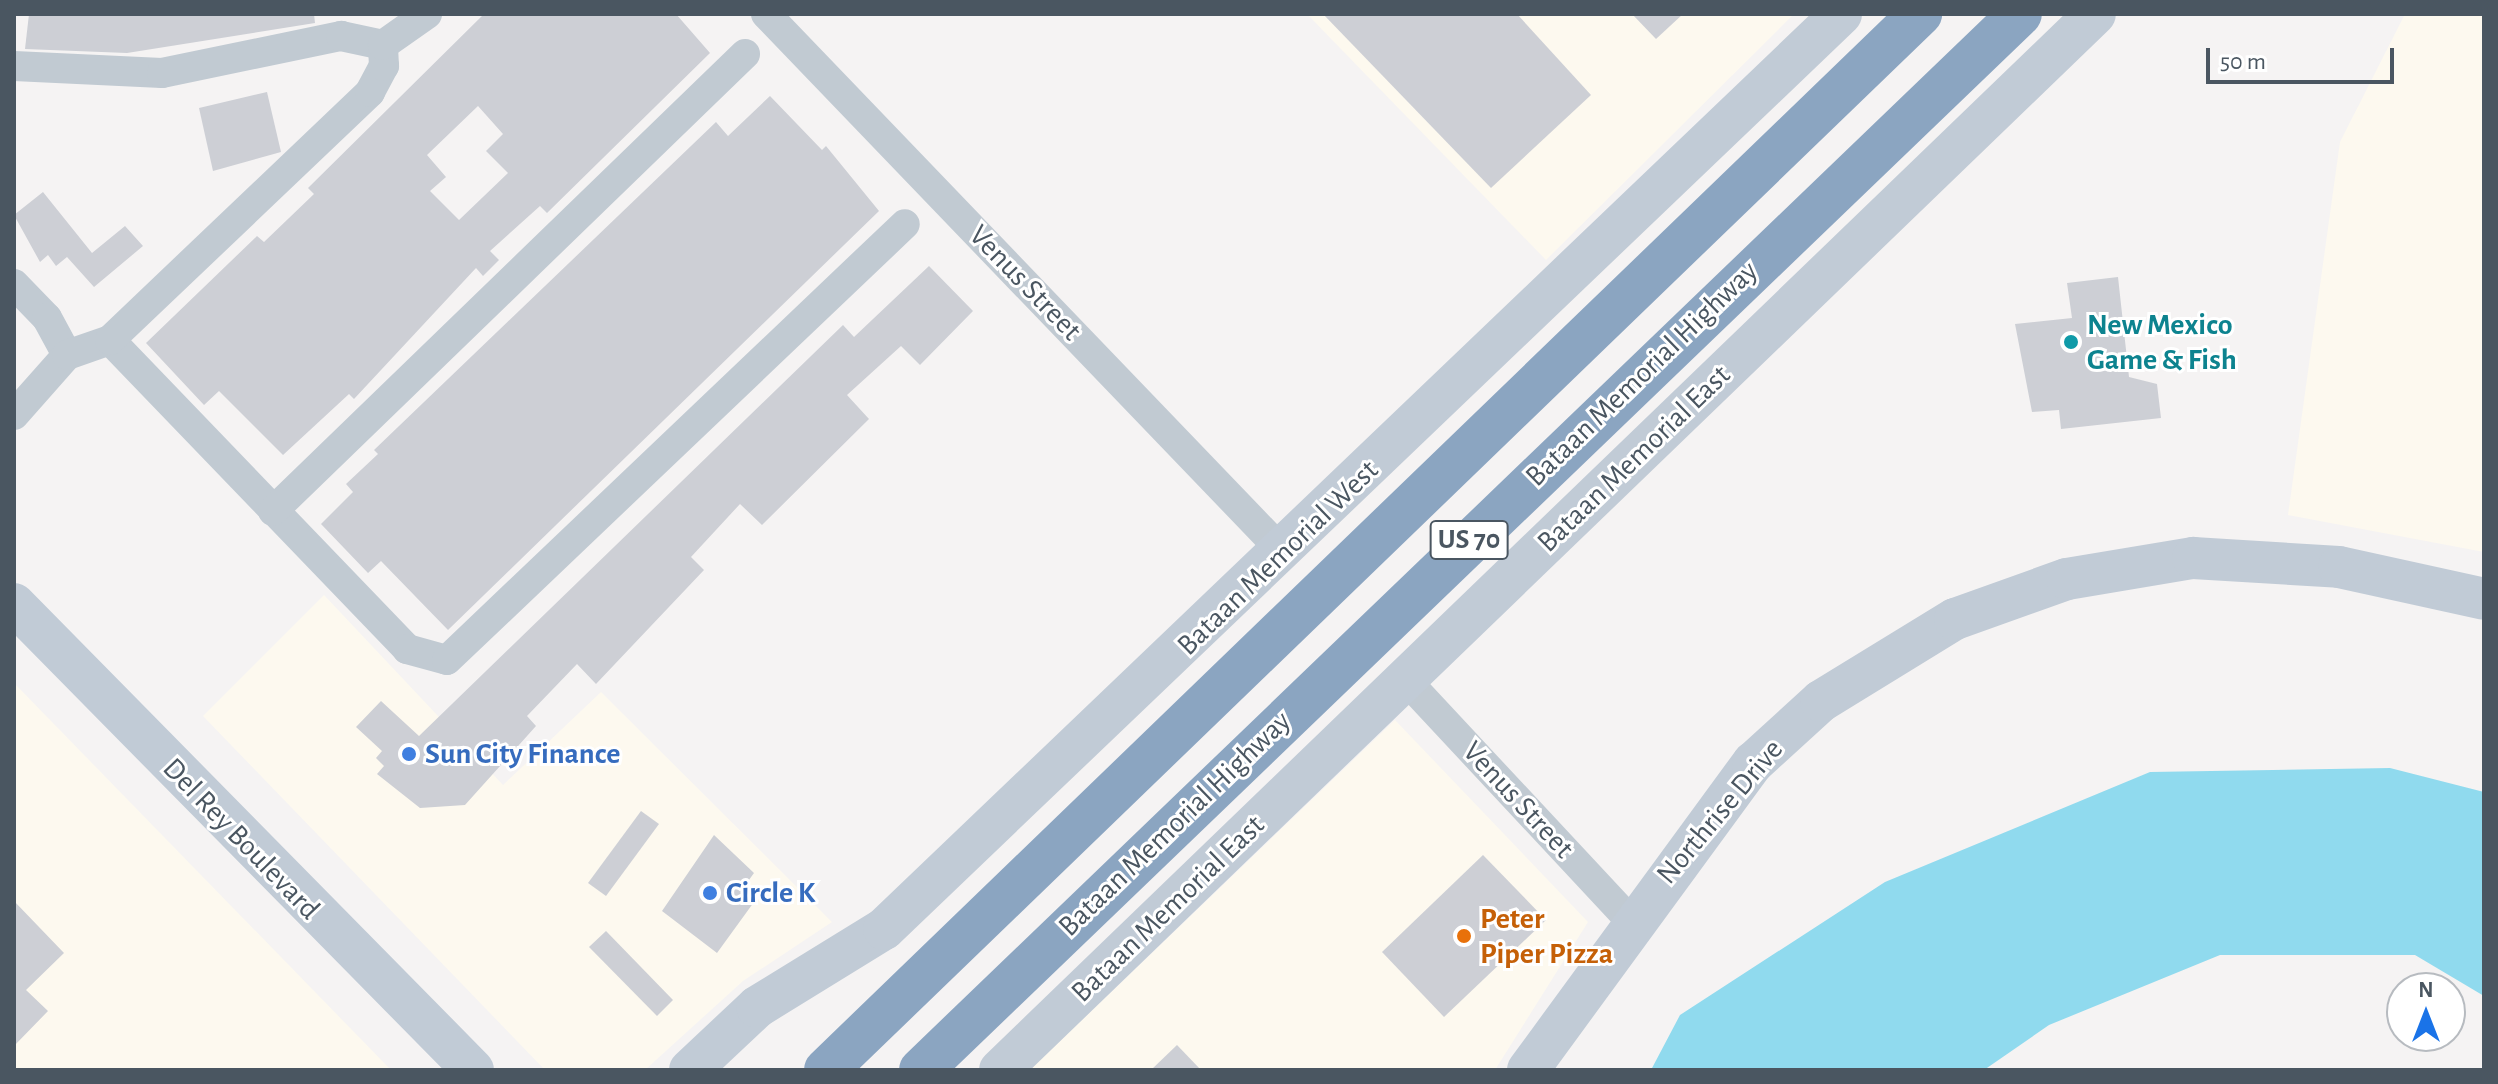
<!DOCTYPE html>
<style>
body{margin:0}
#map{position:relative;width:2498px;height:1084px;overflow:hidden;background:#f5f3f3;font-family:"Alegreya Sans",sans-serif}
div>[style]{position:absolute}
.commercial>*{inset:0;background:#fdf9ef}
.water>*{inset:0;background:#90daee}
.building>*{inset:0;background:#cdcfd5}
.street>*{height:30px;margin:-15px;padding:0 15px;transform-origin:15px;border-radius:15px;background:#c1cad2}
.secondary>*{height:42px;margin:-21px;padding:0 21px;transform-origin:21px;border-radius:21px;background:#c1cbd6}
.highway>*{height:44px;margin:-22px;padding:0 22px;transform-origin:22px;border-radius:22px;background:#8ba5c1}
.dots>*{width:22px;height:22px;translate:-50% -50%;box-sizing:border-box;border:4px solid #fff;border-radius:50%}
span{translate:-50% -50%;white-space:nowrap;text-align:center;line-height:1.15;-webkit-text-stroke:6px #fff;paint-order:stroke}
.shield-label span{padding:2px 6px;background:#fff;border:2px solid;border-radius:6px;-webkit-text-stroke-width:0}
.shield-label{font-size:28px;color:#4a5661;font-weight:700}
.street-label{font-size:30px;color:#4a5661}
.culture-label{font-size:30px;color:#0d838f;font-weight:700}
.left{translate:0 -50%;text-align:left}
.shop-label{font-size:30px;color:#366cbe;font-weight:700}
.food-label{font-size:30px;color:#c56008;font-weight:700}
.frame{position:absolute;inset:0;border:16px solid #4a5661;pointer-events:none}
.north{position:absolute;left:2386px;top:972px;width:80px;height:80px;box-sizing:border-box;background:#fff;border:2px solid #b7bbc0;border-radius:50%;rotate:0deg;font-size:22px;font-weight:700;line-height:32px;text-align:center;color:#4a5661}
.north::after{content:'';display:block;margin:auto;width:28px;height:36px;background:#1a73e8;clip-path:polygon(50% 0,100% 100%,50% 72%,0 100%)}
.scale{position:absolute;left:2206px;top:48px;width:188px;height:36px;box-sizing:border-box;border:4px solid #4a5661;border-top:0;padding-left:10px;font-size:24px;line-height:28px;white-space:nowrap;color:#4a5661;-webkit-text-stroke:6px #fff;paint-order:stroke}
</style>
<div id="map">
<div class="commercial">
<div style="clip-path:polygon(1307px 14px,1794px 14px,1546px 260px)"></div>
<div style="clip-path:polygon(2405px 14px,2484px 14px,2484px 552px,2288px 515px,2340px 142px)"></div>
<div style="clip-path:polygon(324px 595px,503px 785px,601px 692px,832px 922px,743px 981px,645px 1070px,545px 1070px,203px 716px)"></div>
<div style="clip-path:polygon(14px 683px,391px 1070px,14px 1070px)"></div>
<div style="clip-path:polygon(1395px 720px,1588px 922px,1495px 1070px,1030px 1070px)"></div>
</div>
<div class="water">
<div style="clip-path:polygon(2390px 768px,2484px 792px,2484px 996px,2415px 955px,2220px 955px,2049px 1025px,1984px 1070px,1651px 1070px,1680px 1015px,1885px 882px,2150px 772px)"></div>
</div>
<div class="building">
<div style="clip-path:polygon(29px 14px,314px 14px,315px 23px,127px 53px,25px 49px)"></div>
<div style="clip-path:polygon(evenodd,484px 14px,676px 14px,710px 53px,547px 213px,540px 206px,490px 251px,499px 260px,483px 276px,476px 268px,354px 399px,349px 394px,283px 455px,219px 391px,204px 405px,146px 343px,257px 236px,264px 242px,314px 194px,308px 188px,484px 14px,478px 106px,503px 134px,486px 151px,508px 173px,459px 220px,430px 191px,446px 177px,427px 155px,478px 106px)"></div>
<div style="clip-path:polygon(1323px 14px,1517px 14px,1591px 95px,1491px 188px)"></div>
<div style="clip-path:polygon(1632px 14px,1683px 14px,1656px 39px)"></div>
<div style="clip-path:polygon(267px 92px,281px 152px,213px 171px,199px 108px)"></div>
<div style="clip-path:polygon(770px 96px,822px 150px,826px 146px,879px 211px,448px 630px,381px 561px,368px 573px,321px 524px,353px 492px,346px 484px,378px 454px,374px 450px,716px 122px,728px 136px)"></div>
<div style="clip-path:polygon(43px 192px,92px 253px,125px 226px,143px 246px,94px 287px,67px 257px,56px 266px,48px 255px,40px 262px,14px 215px)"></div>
<div style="clip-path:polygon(929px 266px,973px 311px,920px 365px,901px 346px,847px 395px,869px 419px,762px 525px,740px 504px,691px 557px,704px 570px,596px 684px,577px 664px,527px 716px,536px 726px,465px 805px,420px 808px,377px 774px,384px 766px,376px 758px,382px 751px,356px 727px,381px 701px,419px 736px,843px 325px,854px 337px)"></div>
<div style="clip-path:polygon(2118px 277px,2129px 377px,2157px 384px,2161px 418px,2061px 429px,2059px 410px,2032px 412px,2015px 324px,2072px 318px,2067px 283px)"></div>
<div style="clip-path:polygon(641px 811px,659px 824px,606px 896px,588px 883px)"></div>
<div style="clip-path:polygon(714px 835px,754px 873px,741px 891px,754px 902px,717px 953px,662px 911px)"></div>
<div style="clip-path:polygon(1483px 855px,1546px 920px,1444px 1017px,1382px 952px)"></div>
<div style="clip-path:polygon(14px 901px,64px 953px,26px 990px,48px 1011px,14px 1046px)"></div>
<div style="clip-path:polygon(606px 931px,673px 1000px,657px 1016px,589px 947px)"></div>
<div style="clip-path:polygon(1177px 1045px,1201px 1070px,1151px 1070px)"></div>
</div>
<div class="street">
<div style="left:766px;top:14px;width:746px;rotate:46.14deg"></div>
<div style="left:14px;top:66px;width:148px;rotate:2.7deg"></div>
<div style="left:162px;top:73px;width:183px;rotate:-11.7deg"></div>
<div style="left:341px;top:36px;width:43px;rotate:12.1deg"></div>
<div style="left:14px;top:284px;width:47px;rotate:45.9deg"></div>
<div style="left:47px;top:318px;width:42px;rotate:61.6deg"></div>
<div style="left:110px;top:340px;width:429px;rotate:46.1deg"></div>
<div style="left:407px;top:649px;width:41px;rotate:15.4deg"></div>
<div style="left:447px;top:660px;width:632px;rotate:-43.59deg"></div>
<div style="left:14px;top:415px;width:80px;rotate:-48.5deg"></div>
<div style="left:67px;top:355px;width:46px;rotate:-19.2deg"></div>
<div style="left:110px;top:340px;width:359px;rotate:-43.6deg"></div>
<div style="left:370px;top:92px;width:30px;rotate:-62deg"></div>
<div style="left:384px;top:66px;width:21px;rotate:-93deg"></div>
<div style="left:383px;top:45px;width:54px;rotate:-35.2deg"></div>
<div style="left:273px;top:511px;width:657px;rotate:-44.07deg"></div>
<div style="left:1405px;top:679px;width:331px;rotate:47deg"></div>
</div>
<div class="secondary">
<div style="left:14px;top:604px;width:654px;rotate:45.43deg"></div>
<div style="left:690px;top:1070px;width:92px;rotate:-43.2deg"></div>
<div style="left:757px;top:1007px;width:149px;rotate:-31.6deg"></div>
<div style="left:884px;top:929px;width:1324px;rotate:-43.71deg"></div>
<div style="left:1000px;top:1070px;width:1521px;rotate:-43.96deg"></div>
<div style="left:1528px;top:1070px;width:381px;rotate:-53.8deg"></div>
<div style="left:1753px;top:763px;width:92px;rotate:-42.4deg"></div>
<div style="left:1821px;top:701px;width:157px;rotate:-31.5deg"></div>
<div style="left:1955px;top:619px;width:119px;rotate:-19.7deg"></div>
<div style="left:2067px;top:579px;width:128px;rotate:-9.5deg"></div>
<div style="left:2193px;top:558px;width:146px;rotate:3.5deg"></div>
<div style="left:2339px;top:567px;width:148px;rotate:12.4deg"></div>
</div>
<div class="highway">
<div style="left:826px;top:1070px;width:1521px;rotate:-43.99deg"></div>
<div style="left:921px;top:1070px;width:1524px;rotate:-43.86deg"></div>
</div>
<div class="dots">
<div style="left:2071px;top:342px;background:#0f9aa8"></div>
<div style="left:409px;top:754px;background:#3f7fe0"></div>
<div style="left:710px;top:893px;background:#3f7fe0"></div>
<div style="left:1464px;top:936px;background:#e8710a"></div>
</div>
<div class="shield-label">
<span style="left:1469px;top:540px">US 70</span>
</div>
<div class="street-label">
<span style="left:1025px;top:283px;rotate:46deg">Venus Street</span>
<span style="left:1642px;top:374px;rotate:-44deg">Bataan Memorial Highway</span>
<span style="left:1634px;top:459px;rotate:-44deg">Bataan Memorial East</span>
<span style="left:1278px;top:558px;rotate:-44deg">Bataan Memorial West</span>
<span style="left:1518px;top:800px;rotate:47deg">Venus Street</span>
<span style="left:1720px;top:812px;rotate:-50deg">Northrise Drive</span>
<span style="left:1175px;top:824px;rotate:-44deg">Bataan Memorial Highway</span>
<span style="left:241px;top:839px;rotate:46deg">Del Rey Boulevard</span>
<span style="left:1168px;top:909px;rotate:-44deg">Bataan Memorial East</span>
</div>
<div class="culture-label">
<span class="left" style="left:2087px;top:342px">New Mexico<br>Game &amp; Fish</span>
</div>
<div class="shop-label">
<span class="left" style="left:425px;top:754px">Sun City Finance</span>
<span class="left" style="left:726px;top:893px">Circle K</span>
</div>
<div class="food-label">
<span class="left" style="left:1480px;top:936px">Peter<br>Piper Pizza</span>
</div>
<div class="frame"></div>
<div class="north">N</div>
<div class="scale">50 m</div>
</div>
